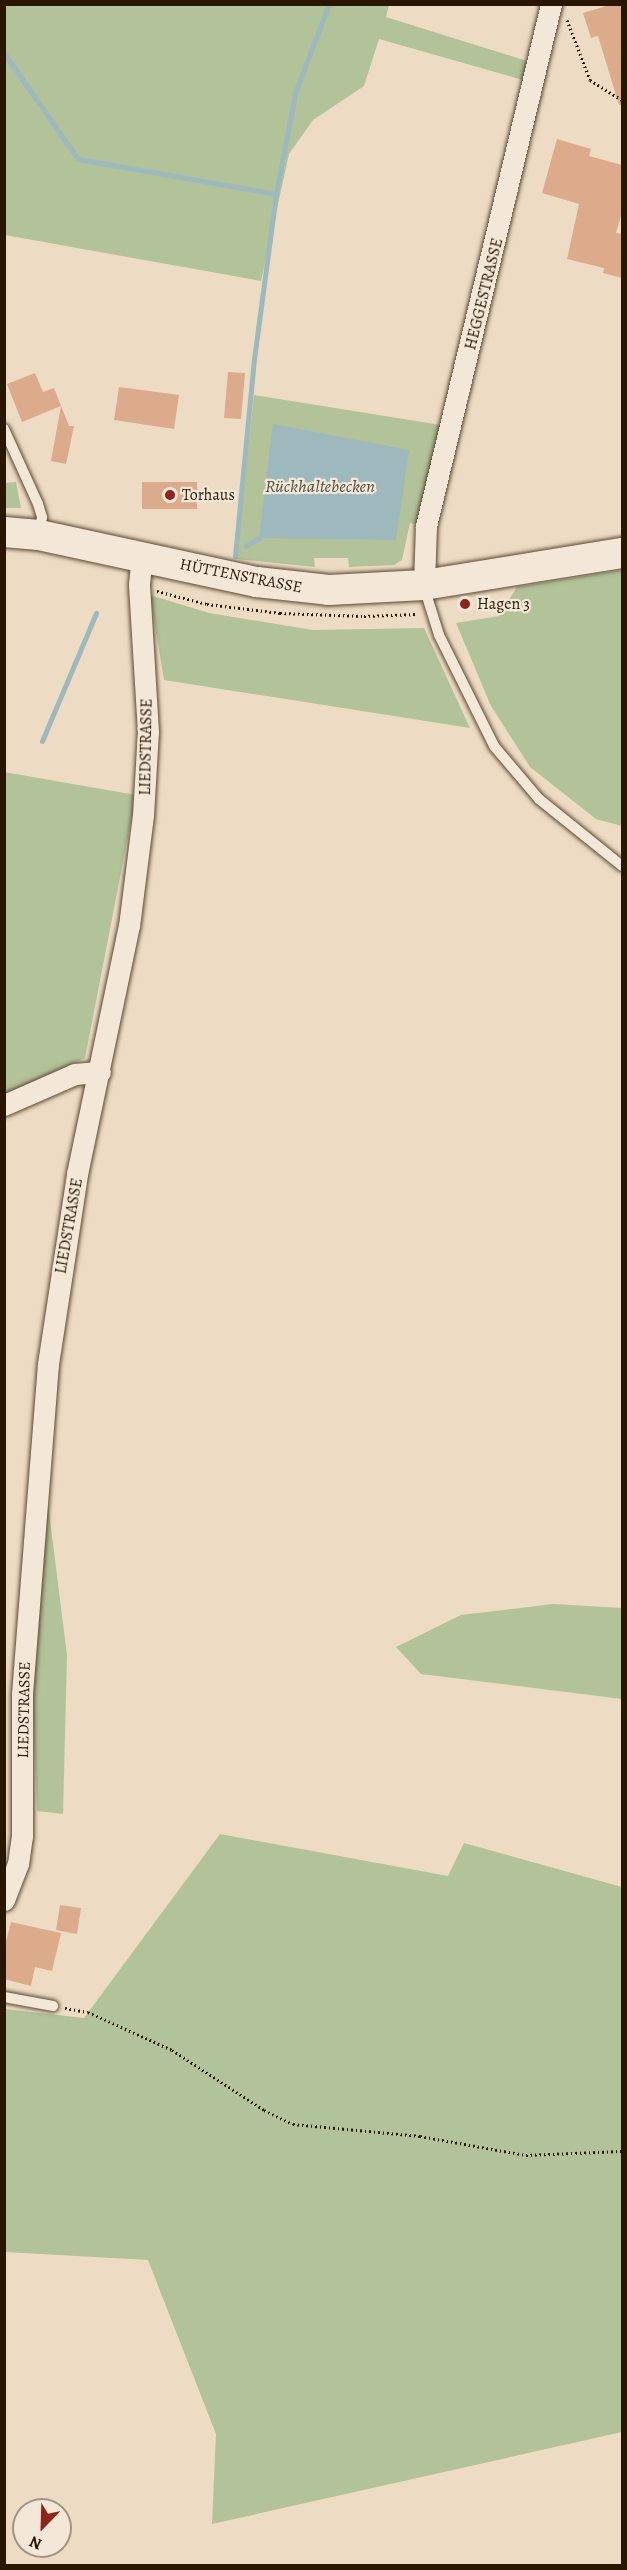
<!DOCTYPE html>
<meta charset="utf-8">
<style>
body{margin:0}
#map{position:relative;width:627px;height:2570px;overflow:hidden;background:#eddcc3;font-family:Alegreya,serif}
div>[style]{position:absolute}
.green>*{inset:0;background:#b2c299}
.water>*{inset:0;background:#9db9be}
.stream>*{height:5px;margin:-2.5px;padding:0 2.5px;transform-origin:2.5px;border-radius:2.5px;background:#9db9be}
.building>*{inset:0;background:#dcab8b}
.path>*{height:3px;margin-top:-1.5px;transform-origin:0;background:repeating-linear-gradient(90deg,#291600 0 1.5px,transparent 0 4.5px)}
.roads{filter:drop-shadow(0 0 2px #5a4831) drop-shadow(0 0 2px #5a4831)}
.lane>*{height:10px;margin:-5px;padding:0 5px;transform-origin:5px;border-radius:5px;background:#f3e8d8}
.street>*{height:21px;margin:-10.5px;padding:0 10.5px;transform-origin:10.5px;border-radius:10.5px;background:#f3e8d8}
.secondary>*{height:30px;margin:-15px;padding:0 15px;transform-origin:15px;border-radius:15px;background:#f3e8d8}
.dots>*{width:16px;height:16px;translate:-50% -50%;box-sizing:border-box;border:3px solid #f3e8d8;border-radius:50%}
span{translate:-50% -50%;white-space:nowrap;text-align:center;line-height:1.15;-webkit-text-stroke:4.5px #f3e8d8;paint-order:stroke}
.street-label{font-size:16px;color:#291600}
.poi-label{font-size:16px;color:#291600}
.left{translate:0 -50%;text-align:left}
.water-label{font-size:18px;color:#524f42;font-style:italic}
.frame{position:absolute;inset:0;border:6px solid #291600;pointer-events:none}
.north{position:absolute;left:12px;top:2498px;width:60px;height:60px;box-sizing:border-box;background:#f3e8d8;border:2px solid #a29482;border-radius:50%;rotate:203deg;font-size:16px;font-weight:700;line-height:24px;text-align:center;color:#291600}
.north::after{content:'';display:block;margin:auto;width:21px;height:27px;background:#8f2418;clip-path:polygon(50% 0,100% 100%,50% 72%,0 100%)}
</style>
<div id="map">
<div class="green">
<div style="clip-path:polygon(4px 5px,389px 5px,386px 17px,527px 61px,523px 80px,379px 39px,364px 86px,313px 120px,289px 154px,261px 281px,5px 235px)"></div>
<div style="clip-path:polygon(254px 395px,441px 425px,417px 524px,410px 523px,402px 560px,394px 565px,349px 567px,348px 558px,314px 558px,315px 567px,236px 559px)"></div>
<div style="clip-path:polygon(16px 482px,21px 508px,5px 508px,5px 483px)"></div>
<div style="clip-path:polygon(622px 570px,622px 826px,596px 819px,530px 767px,491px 706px,456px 623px,499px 616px,517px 587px)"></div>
<div style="clip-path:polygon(150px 595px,209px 613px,313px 630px,424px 628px,470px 728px,164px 680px)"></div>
<div style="clip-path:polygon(4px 772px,136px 795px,85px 1058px,5px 1095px)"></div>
<div style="clip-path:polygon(47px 1496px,67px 1655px,63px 1814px,37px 1811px,32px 1673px)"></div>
<div style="clip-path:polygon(553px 1604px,622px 1608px,622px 1699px,421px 1674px,396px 1647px,461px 1615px)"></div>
<div style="clip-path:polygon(220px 1834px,448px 1876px,464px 1843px,622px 1887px,622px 2432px,212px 2524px,216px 2434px,148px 2260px,5px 2252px,5px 2009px,84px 2018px)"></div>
</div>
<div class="water">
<div style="clip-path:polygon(273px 424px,409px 450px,396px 540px,259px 538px)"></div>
</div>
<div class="stream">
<div style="left:4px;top:53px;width:129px;rotate:55.1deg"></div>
<div style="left:78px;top:159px;width:201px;rotate:10deg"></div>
<div style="left:246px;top:546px;width:15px;rotate:-32deg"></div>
<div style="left:235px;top:556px;width:198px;rotate:-84.5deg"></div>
<div style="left:254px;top:359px;width:166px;rotate:-82.4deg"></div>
<div style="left:276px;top:194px;width:103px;rotate:-79.3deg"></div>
<div style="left:295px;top:93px;width:95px;rotate:-69.1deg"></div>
<div style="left:42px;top:741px;width:139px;rotate:-67.1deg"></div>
</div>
<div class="building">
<div style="clip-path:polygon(613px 4px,622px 4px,622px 105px,619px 105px,598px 36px,591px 38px,583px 13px)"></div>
<div style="clip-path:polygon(557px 139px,591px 149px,589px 156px,622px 165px,622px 212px,616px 233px,622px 234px,622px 278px,603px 273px,604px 268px,567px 259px,579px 204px,542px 193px)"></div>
<div style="clip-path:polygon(228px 372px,245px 373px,241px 419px,224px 418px)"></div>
<div style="clip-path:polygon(35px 373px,43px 392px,54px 388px,69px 426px,74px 426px,66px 464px,51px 461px,61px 406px,22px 422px,7px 384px)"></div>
<div style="clip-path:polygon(119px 387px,179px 395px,174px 429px,114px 420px)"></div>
<div style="clip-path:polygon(142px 482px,197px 482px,197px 509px,142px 509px)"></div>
<div style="clip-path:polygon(60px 1905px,81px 1908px,77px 1934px,56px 1930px)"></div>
<div style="clip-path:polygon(11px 1922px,61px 1933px,52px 1971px,35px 1967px,31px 1986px,4px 1979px,4px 1950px)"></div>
</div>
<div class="path">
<div style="left:567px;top:20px;width:64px;rotate:69deg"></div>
<div style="left:590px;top:80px;width:38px;rotate:32deg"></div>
<div style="left:157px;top:591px;width:52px;rotate:14.6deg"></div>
<div style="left:207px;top:604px;width:74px;rotate:7deg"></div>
<div style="left:280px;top:613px;width:84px;rotate:2deg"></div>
<div style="left:364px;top:616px;width:54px;rotate:-2.1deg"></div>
<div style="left:65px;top:2008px;width:23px;rotate:10deg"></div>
<div style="left:88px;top:2012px;width:92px;rotate:24.3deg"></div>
<div style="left:172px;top:2050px;width:110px;rotate:33.1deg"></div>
<div style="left:264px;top:2110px;width:32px;rotate:26deg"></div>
<div style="left:293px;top:2124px;width:128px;rotate:5.4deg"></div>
<div style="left:420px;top:2136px;width:108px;rotate:10.2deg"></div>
<div style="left:526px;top:2155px;width:96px;rotate:-2.4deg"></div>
</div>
<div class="roads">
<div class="lane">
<div style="left:4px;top:429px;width:82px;rotate:65.6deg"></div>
<div style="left:38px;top:504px;width:14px;rotate:73deg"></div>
<div style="left:42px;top:517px;width:17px;rotate:100deg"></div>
<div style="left:424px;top:587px;width:50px;rotate:72.6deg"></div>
<div style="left:439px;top:635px;width:124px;rotate:63.6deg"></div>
<div style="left:494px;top:746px;width:70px;rotate:49.7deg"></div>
<div style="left:539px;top:799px;width:107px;rotate:38.9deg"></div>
<div style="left:4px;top:1997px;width:50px;rotate:10.4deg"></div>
</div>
<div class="street">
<div style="left:424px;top:585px;width:59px;rotate:-88.1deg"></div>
<div style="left:426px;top:526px;width:537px;rotate:-76.53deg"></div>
<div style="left:4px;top:1105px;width:77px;rotate:-23.6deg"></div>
<div style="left:75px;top:1074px;width:25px;rotate:-5deg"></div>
<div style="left:4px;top:1900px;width:39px;rotate:-69deg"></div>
<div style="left:18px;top:1864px;width:28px;rotate:-82deg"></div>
<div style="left:22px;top:1836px;width:142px;rotate:-90deg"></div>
<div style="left:22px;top:1694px;width:331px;rotate:-85.5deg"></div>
<div style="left:48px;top:1364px;width:192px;rotate:-81.3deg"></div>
<div style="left:77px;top:1174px;width:253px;rotate:-78.2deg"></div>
<div style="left:129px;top:926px;width:112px;rotate:-82.8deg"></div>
<div style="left:143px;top:815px;width:83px;rotate:-86.6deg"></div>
<div style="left:148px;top:732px;width:148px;rotate:-93.5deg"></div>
<div style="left:139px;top:584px;width:29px;rotate:-84deg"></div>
</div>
<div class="secondary">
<div style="left:4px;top:532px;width:35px;rotate:5deg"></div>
<div style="left:39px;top:535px;width:223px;rotate:12.2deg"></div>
<div style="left:257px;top:582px;width:72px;rotate:6.3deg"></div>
<div style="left:329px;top:590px;width:95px;rotate:-3deg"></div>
<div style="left:424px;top:585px;width:201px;rotate:-9.2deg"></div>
</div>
</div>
<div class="dots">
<div style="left:170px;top:495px;background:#8f2418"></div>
<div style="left:465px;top:604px;background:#8f2418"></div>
</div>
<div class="street-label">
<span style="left:484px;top:294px;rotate:-76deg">HEGGESTRASSE</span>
<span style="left:241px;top:576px;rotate:11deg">HÜTTENSTRASSE</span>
<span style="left:146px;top:747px;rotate:-89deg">LIEDSTRASSE</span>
<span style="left:69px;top:1226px;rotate:-80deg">LIEDSTRASSE</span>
<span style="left:24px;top:1710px;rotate:-89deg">LIEDSTRASSE</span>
</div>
<div class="poi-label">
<span class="left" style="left:182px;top:495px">Torhaus</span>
<span class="left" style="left:477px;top:604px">Hagen 3</span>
</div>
<div class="water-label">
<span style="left:320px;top:486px">Rückhaltebecken</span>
</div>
<div class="frame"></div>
<div class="north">N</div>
</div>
